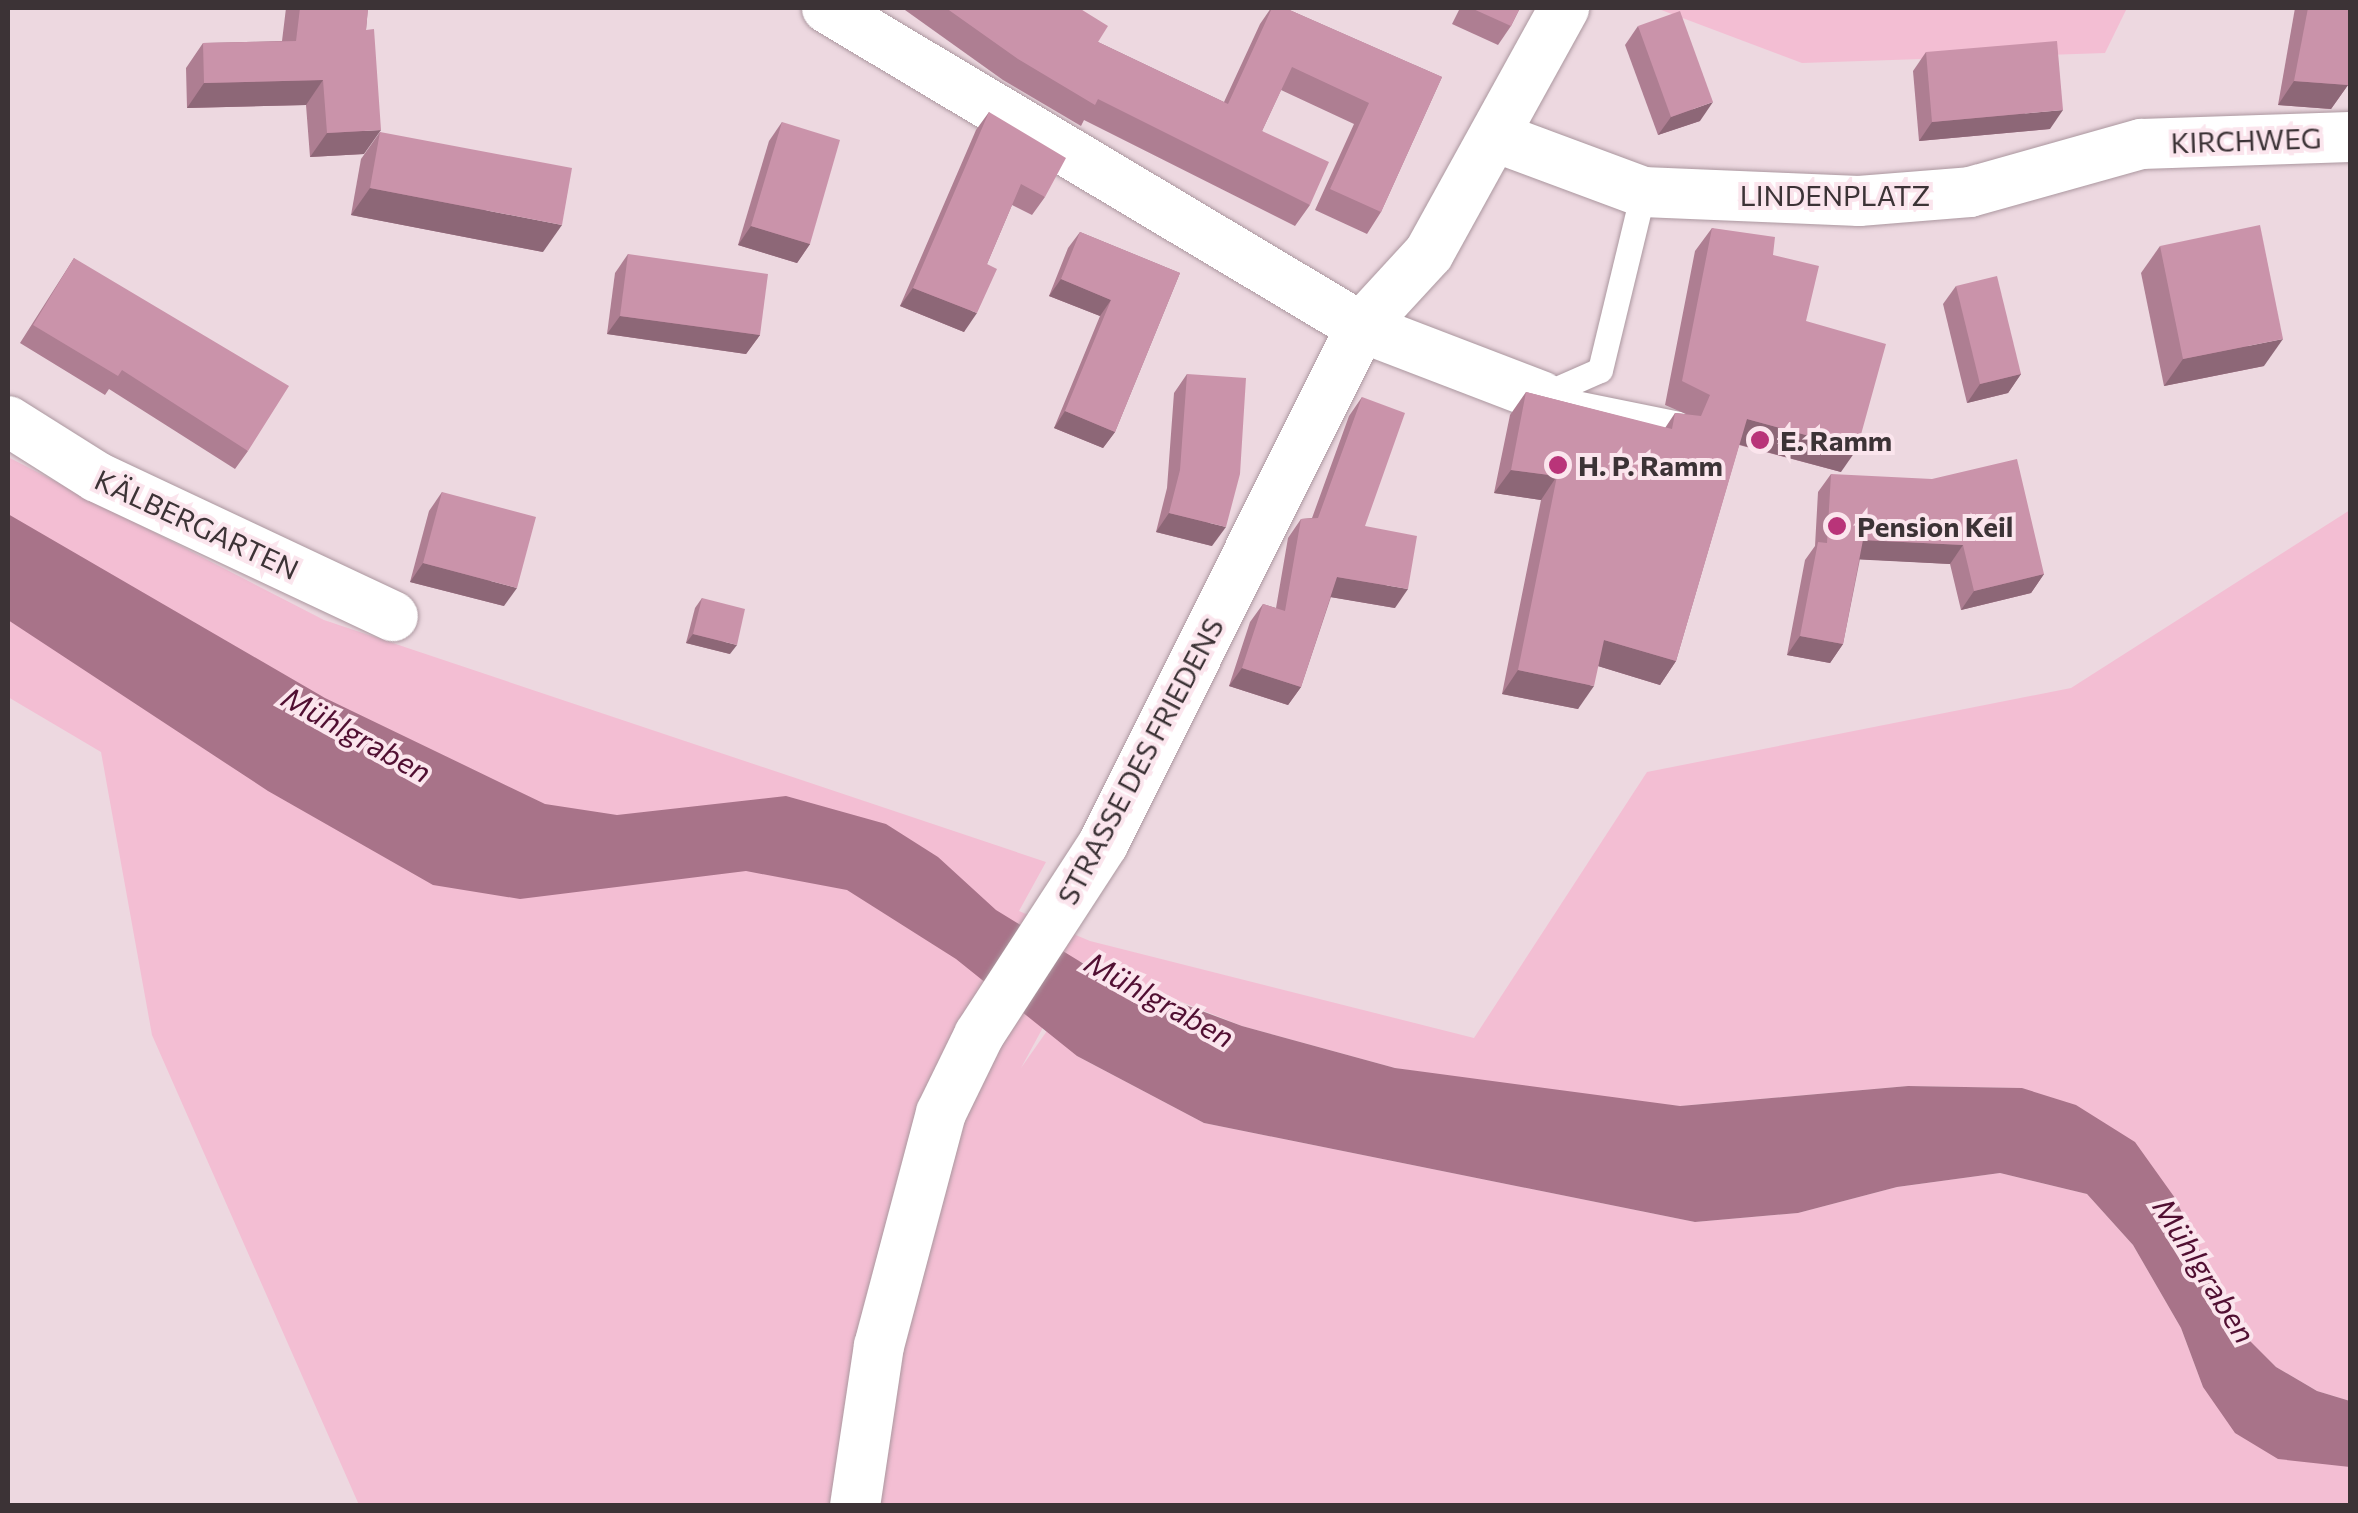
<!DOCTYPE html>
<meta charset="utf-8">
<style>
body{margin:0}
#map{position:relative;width:2358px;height:1513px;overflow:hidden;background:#edd8e0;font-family:Commissioner,sans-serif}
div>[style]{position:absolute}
.green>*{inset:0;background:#f3bed3}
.water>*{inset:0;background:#a87389}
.roads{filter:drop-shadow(0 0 2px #ab979f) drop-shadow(0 0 2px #ab979f)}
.lane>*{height:25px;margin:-12.5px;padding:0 12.5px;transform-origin:12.5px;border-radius:12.5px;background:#fff}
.street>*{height:50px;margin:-25px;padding:0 25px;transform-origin:25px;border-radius:25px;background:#fff}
.wall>*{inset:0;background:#ae7e92}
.shaded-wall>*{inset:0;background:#8d6777}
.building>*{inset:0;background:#ca93aa}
.dots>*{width:28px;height:28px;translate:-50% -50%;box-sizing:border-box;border:5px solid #fbe5ed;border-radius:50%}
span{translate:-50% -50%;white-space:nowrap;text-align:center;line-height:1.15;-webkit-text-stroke:8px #fbe5ed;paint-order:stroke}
.street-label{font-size:28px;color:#3c3336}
.poi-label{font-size:28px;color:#3c3336;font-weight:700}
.left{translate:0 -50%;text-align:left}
.water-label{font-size:30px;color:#510f32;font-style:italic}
.frame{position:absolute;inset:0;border:10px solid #3c3336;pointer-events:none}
</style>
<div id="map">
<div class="green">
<div style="clip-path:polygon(1656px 8px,2127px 8px,2105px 53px,1802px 63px)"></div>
<div style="clip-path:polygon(8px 457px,324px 620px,1046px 862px,1019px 911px,1090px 941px,1474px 1038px,1647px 772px,2071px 688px,2350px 510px,2350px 1401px,2317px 1391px,2276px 1367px,2236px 1328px,2175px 1198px,2022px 1088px,1908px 1086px,1680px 1106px,1555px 1094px,1395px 1068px,1242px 1026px,1079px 961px,1021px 1068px,1049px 1028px,1077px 1056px,1204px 1123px,1695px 1222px,1798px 1213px,1897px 1187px,2000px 1173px,2087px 1194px,2133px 1245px,2181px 1328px,2203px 1387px,2350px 1467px,2350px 1505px,359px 1505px,152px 1035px,101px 752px,8px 697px)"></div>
</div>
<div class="water">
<div style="clip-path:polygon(8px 514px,325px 698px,545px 804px,617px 815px,786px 796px,886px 824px,938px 857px,996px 910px,1097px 972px,1242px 1026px,1395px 1068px,1680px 1106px,1908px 1086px,2022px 1088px,2076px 1105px,2135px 1142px,2175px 1198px,2237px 1328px,2276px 1367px,2317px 1391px,2350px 1401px,2350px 1467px,2278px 1459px,2235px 1433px,2203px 1387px,2181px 1328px,2133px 1245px,2087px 1194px,2000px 1173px,1897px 1187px,1798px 1213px,1695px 1222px,1204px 1123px,1077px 1056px,956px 959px,847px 890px,746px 871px,520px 899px,433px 885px,268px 791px,8px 620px)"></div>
</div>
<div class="roads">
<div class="lane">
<div style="left:1541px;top:396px;width:64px;rotate:-23.8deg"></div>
<div style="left:1600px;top:370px;width:183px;rotate:-76.4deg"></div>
<div style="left:1541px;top:396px;width:141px;rotate:11.5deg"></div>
</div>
<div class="street">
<div style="left:827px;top:8px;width:622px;rotate:30.85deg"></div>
<div style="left:1361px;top:327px;width:193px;rotate:21deg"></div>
<div style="left:1498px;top:138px;width:155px;rotate:20.4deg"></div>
<div style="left:1643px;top:192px;width:216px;rotate:2.4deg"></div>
<div style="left:1859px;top:201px;width:111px;rotate:-4.6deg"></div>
<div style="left:1970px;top:192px;width:178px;rotate:-15.7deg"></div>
<div style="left:2141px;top:144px;width:209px;rotate:-1.9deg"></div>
<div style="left:8px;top:421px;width:105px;rotate:32.2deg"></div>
<div style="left:97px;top:477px;width:327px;rotate:25.2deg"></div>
<div style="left:855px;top:1506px;width:162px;rotate:-81.5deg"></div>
<div style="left:879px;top:1346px;width:241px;rotate:-75.1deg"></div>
<div style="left:941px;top:1113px;width:87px;rotate:-64deg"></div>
<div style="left:979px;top:1035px;width:228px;rotate:-57deg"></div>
<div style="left:1103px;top:844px;width:578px;rotate:-63.48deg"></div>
<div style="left:1361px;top:327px;width:100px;rotate:-47.4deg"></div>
<div style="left:1429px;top:253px;width:280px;rotate:-61.1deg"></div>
</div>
</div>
<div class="wall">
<div style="clip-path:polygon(286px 8px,368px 8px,366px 30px,364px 154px,310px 157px,306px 105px,187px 108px,186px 68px,203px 43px,282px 41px)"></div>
<div style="clip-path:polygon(907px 8px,1079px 8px,1098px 42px,1224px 102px,1260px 24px,1271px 8px,1285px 8px,1442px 77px,1381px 212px,1367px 234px,1315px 210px,1354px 124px,1281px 90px,1262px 131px,1310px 205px,1295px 226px,1084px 120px,1081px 126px,1003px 80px,905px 10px)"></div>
<div style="clip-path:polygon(1460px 8px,1520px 8px,1511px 26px,1498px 45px,1452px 24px)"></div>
<div style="clip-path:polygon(2295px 8px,2350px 8px,2348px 85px,2331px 109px,2278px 105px)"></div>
<div style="clip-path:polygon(1638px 26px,1700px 121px,1658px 135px,1625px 45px)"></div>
<div style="clip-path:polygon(1926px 52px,2050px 129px,1919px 141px,1913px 71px)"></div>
<div style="clip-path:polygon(989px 112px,1045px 197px,1032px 215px,1012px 205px,987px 264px,964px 332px,900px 306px,976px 130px)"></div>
<div style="clip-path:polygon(782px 122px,810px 244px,797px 263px,738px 245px,769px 141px)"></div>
<div style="clip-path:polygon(380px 132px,543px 252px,351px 215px,361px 159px)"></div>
<div style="clip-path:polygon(1712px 228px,1773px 255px,1806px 321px,1841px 472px,1739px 445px,1676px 661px,1660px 685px,1598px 666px,1578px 709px,1502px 694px,1541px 500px,1494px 493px,1510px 415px,1526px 392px,1665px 428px,1675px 413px,1686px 414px,1665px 405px,1695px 251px)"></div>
<div style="clip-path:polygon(1080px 232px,1180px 273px,1115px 432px,1103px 448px,1054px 428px,1100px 316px,1049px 296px,1068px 248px)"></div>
<div style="clip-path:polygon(2160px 246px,2264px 366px,2164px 386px,2141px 273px)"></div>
<div style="clip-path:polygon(628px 254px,760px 335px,746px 354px,607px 334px,615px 273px)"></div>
<div style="clip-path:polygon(74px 258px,248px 451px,235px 469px,109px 389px,105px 395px,20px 343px)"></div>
<div style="clip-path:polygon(1956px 286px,2021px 374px,2008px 393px,1967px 403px,1943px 304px)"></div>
<div style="clip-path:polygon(1187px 374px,1212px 546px,1156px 532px,1167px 488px,1174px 393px)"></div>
<div style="clip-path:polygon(1362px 397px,1365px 526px,1395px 608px,1331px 597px,1301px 687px,1288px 705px,1229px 686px,1250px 622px,1263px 604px,1276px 608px,1288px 538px,1301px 519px,1312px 518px,1349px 416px)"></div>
<div style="clip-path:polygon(1831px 474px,2044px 574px,2031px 593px,1961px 610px,1950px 564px,1860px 559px,1843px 644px,1830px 663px,1787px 655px,1805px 560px,1815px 546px,1818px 492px)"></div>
<div style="clip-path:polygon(442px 492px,504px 606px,410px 582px,429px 511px)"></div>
<div style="clip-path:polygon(702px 598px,730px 654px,686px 643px,695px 608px)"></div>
</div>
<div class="shaded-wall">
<div style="clip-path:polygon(323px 80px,306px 105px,187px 108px,204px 83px)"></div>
<div style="clip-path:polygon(2294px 81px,2348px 85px,2331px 109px,2278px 105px)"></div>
<div style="clip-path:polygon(1713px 102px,1700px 121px,1658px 135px,1671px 117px)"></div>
<div style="clip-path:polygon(2063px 110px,2050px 129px,1919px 141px,1932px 122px)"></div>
<div style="clip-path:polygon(381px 130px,364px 154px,310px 157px,327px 133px)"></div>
<div style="clip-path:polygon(370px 188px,562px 225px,543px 252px,351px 215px)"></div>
<div style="clip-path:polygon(751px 226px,810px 244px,797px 263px,738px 245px)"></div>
<div style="clip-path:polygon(1061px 279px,1111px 300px,1100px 316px,1049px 296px)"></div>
<div style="clip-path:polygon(913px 288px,977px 313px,964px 332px,900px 306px)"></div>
<div style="clip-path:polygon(620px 316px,760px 335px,746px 354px,607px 334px)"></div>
<div style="clip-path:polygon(2283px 339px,2264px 366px,2164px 386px,2183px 359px)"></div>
<div style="clip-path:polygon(2021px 374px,2008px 393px,1967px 403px,1980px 384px)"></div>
<div style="clip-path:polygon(1065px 411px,1115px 432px,1103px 448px,1054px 428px)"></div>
<div style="clip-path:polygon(1747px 419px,1857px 449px,1841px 472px,1730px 442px)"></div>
<div style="clip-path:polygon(1511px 470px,1557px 476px,1541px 500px,1494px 493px)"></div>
<div style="clip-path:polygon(1169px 513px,1226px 527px,1212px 546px,1156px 532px)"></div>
<div style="clip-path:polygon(1863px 540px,1963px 545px,1950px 564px,1850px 559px)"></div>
<div style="clip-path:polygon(423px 563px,517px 588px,504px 606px,410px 582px)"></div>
<div style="clip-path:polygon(2044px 574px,2031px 593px,1961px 610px,1974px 591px)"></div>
<div style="clip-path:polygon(1337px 577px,1408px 589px,1395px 608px,1324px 596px)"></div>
<div style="clip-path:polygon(693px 634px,737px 645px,730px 654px,686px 643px)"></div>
<div style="clip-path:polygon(1800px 636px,1843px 644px,1830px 663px,1787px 655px)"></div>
<div style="clip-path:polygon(1604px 640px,1676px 661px,1660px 685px,1588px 663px)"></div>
<div style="clip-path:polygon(1242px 668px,1301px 687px,1288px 705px,1229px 686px)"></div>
<div style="clip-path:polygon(1518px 670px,1594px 686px,1578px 709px,1502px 694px)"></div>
</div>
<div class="building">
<div style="clip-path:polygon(300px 8px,368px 8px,366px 30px,374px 29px,381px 130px,327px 133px,323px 80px,204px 83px,203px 43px,296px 41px)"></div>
<div style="clip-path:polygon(946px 8px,1079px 8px,1108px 26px,1098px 42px,1228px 104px,1272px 8px,1285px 8px,1442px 77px,1381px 212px,1330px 189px,1369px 103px,1292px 67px,1262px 131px,1329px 162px,1310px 205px,1098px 99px,1095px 105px,1018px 59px)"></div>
<div style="clip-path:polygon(1471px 8px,1520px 8px,1511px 26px)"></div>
<div style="clip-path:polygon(2308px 8px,2350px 8px,2350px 70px,2348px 85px,2294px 81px)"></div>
<div style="clip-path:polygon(1680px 11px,1713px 102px,1671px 117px,1638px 26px)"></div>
<div style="clip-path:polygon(2057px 41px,2063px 110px,1932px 122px,1926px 52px)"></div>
<div style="clip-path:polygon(989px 112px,1066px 158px,1045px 197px,1021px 184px,987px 264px,997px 269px,977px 313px,913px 288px)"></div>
<div style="clip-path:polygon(782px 122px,840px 140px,810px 244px,751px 226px)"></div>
<div style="clip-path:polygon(380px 132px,572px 168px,562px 225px,370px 188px)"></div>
<div style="clip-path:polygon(2260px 225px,2283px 339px,2183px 359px,2160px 246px)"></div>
<div style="clip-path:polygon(1712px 228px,1775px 237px,1773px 255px,1819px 266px,1806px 321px,1886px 344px,1857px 449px,1747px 419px,1676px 661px,1604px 640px,1594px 686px,1518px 670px,1557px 476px,1511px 470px,1526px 392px,1672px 429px,1675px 413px,1701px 416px,1710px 395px,1682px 381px)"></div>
<div style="clip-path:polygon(1080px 232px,1180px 273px,1115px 432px,1065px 411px,1111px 300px,1061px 279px)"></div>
<div style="clip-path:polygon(628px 254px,768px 274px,760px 335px,620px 316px)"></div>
<div style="clip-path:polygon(74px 258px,289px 386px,248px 451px,122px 370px,118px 376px,33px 325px)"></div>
<div style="clip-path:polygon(1997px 276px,2021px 374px,1980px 384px,1956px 286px)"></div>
<div style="clip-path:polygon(1187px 374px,1246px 378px,1240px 474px,1226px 527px,1169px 513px,1180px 470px)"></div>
<div style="clip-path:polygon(1362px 397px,1405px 413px,1365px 526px,1417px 536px,1408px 589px,1337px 577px,1301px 687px,1242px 668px,1263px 604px,1285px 611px,1301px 519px,1318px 518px)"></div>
<div style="clip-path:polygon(2017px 459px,2044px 574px,1974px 591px,1963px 545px,1863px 540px,1843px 644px,1800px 636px,1818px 542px,1827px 543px,1831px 474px,1932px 479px)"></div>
<div style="clip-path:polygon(442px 492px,536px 517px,517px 588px,423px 563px)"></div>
<div style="clip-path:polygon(702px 598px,745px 609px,737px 645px,693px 634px)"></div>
</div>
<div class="dots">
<div style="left:1760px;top:440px;background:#b93479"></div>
<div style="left:1558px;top:465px;background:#b93479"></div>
<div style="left:1837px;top:526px;background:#b93479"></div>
</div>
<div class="street-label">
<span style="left:2246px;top:140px;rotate:-2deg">KIRCHWEG</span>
<span style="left:1835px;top:195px">LINDENPLATZ</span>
<span style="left:197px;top:524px;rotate:25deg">KÄLBERGARTEN</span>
<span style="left:1140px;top:761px;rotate:-62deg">STRASSE DES FRIEDENS</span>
</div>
<div class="poi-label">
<span class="left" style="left:1780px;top:440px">E. Ramm</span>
<span class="left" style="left:1578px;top:465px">H. P. Ramm</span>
<span class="left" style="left:1857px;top:526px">Pension Keil</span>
</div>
<div class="water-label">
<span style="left:357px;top:734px;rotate:29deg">Mühlgraben</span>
<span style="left:1160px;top:999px;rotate:29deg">Mühlgraben</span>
<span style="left:2205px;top:1270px;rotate:58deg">Mühlgraben</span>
</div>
<div class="frame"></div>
</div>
